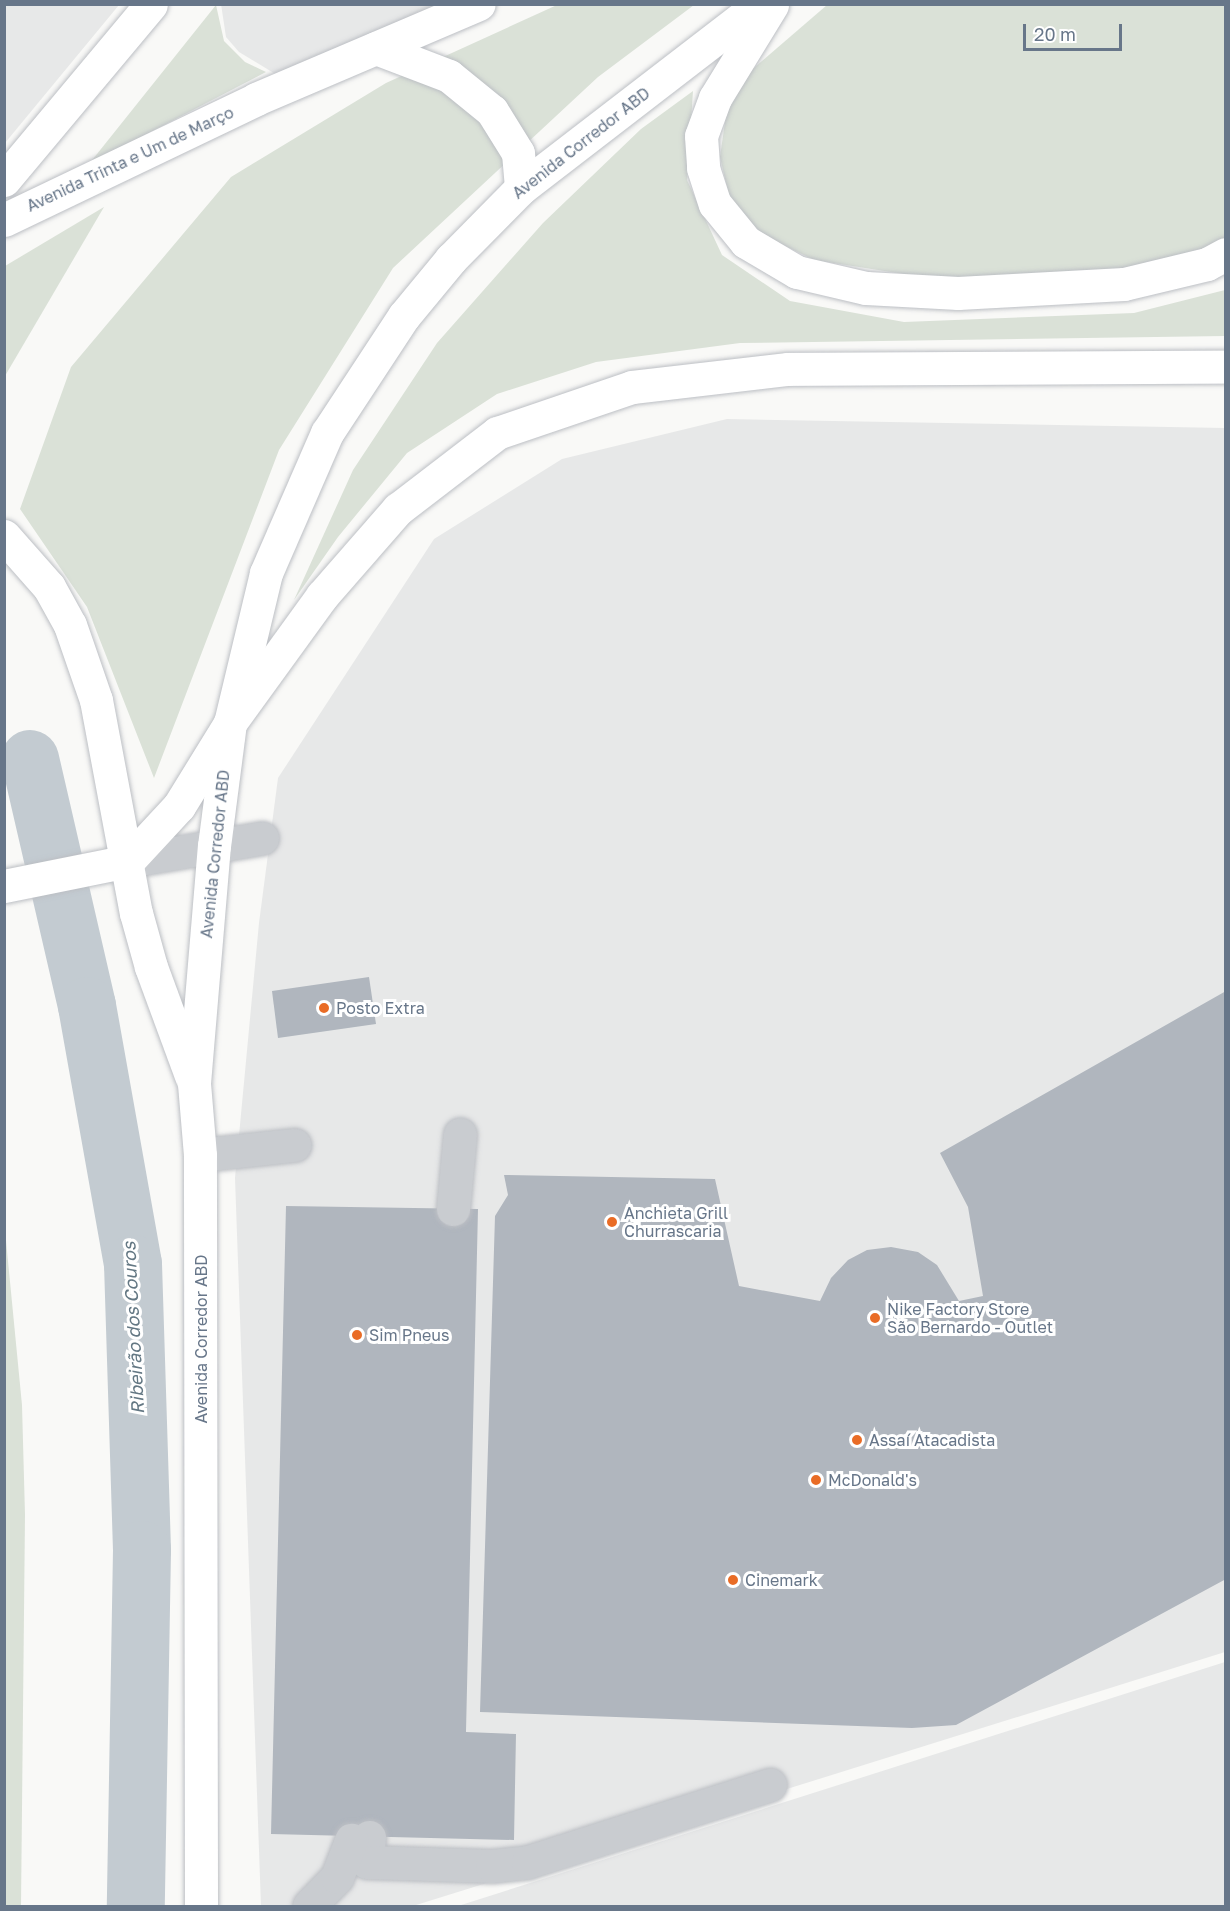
<!DOCTYPE html>
<meta charset="utf-8">
<style>
body{margin:0}
#map{position:relative;width:1230px;height:1911px;overflow:hidden;background:#f9f9f7;font-family:"Golos Text",sans-serif}
div>[style]{position:absolute}
.built>*{inset:0;background:#e7e8e8}
.green>*{inset:0;background:#dae1d7}
.river>*{height:58px;margin:-29px;padding:0 29px;transform-origin:29px;border-radius:29px;background:#c3cbd1}
.building>*{inset:0;background:#b0b6be}
.roads{filter:drop-shadow(0 0 2px #bcbfc4) drop-shadow(0 0 2px #bcbfc4)}
.minor>*{height:33px;margin:-16.5px;padding:0 16.5px;transform-origin:16.5px;border-radius:16.5px;background:#c9ccd0}
.major>*{height:33px;margin:-16.5px;padding:0 16.5px;transform-origin:16.5px;border-radius:16.5px;background:#fff}
.highway>*{height:33px;margin:-16.5px;padding:0 16.5px;transform-origin:16.5px;border-radius:16.5px;background:#fff}
.dots>*{width:16px;height:16px;translate:-50% -50%;box-sizing:border-box;border:3px solid #fff;border-radius:50%}
span{translate:-50% -50%;white-space:nowrap;text-align:center;line-height:1.15;-webkit-text-stroke:6px #fff;paint-order:stroke}
.street-label{font-size:16px;color:#677689}
.poi-label{font-size:16px;color:#677689}
.left{translate:0 -50%;text-align:left}
.water-label{font-size:18px;color:#637783;font-style:italic}
.frame{position:absolute;inset:0;border:6px solid #677689;pointer-events:none}
.scale{position:absolute;left:1023px;top:24px;width:99px;height:27px;box-sizing:border-box;border:3px solid #677689;border-top:0;padding-left:8px;font-size:18px;line-height:21px;white-space:nowrap;color:#677689;-webkit-text-stroke:4px #fff;paint-order:stroke}
</style>
<div id="map">
<div class="built">
<div style="clip-path:polygon(5px 4px,119px 5px,5px 143px,4px 5px)"></div>
<div style="clip-path:polygon(221px 4px,440px 5px,277px 75px,239px 52px,226px 37px)"></div>
<div style="clip-path:polygon(727px 419px,1225px 428px,1225px 1652px,413px 1906px,261px 1906px,235px 1178px,259px 923px,278px 778px,434px 539px,562px 459px)"></div>
<div style="clip-path:polygon(1225px 1662px,1225px 1906px,458px 1906px)"></div>
</div>
<div class="green">
<div style="clip-path:polygon(216px 5px,224px 41px,245px 62px,266px 72px,89px 164px)"></div>
<div style="clip-path:polygon(557px 5px,694px 5px,598px 77px,393px 268px,279px 450px,154px 778px,87px 607px,20px 509px,71px 367px,231px 177px,386px 83px)"></div>
<div style="clip-path:polygon(827px 5px,1225px 5px,1225px 241px,1202px 254px,1126px 270px,1031px 277px,923px 277px,814px 260px,757px 232px,729px 196px,720px 157px,726px 115px,748px 73px)"></div>
<div style="clip-path:polygon(693px 91px,687px 180px,722px 255px,790px 301px,904px 322px,1134px 313px,1225px 290px,1225px 336px,740px 343px,596px 362px,497px 394px,407px 453px,338px 537px,294px 600px,353px 470px,437px 343px,543px 223px,641px 129px)"></div>
<div style="clip-path:polygon(104px 207px,56px 289px,5px 376px,5px 266px)"></div>
<div style="clip-path:polygon(4px 1220px,22px 1405px,25px 1515px,21px 1906px,4px 1906px)"></div>
</div>
<div class="river">
<div style="left:30px;top:759px;width:253px;rotate:77deg"></div>
<div style="left:87px;top:1006px;width:262px;rotate:79.9deg"></div>
<div style="left:133px;top:1264px;width:286px;rotate:88.2deg"></div>
<div style="left:142px;top:1550px;width:356px;rotate:91deg"></div>
</div>
<div class="building">
<div style="clip-path:polygon(369px 977px,376px 1024px,278px 1038px,272px 991px)"></div>
<div style="clip-path:polygon(1226px 991px,1226px 1579px,956px 1725px,912px 1728px,480px 1712px,495px 1216px,508px 1195px,504px 1175px,715px 1179px,739px 1286px,820px 1301px,831px 1278px,848px 1260px,867px 1250px,891px 1247px,918px 1252px,937px 1265px,959px 1301px,983px 1296px,968px 1207px,940px 1153px)"></div>
<div style="clip-path:polygon(286px 1206px,478px 1209px,466px 1732px,516px 1734px,514px 1840px,271px 1834px)"></div>
</div>
<div class="roads">
<div class="minor">
<div style="left:128px;top:861px;width:136px;rotate:-9.7deg"></div>
<div style="left:200px;top:1155px;width:95px;rotate:-6.1deg"></div>
<div style="left:453px;top:1209px;width:75px;rotate:-84.7deg"></div>
<div style="left:369px;top:1837px;width:25px;rotate:95deg"></div>
<div style="left:367px;top:1862px;width:125px;rotate:1.8deg"></div>
<div style="left:492px;top:1866px;width:36px;rotate:-6deg"></div>
<div style="left:528px;top:1862px;width:254px;rotate:-17.7deg"></div>
<div style="left:309px;top:1906px;width:40px;rotate:-46deg"></div>
<div style="left:337px;top:1877px;width:40px;rotate:-69deg"></div>
</div>
<div class="major">
<div style="left:4px;top:220px;width:280px;rotate:-25.6deg"></div>
<div style="left:4px;top:886px;width:126px;rotate:-11.4deg"></div>
</div>
<div class="highway">
<div style="left:772px;top:5px;width:109px;rotate:121.5deg"></div>
<div style="left:715px;top:98px;width:40px;rotate:110.2deg"></div>
<div style="left:701px;top:136px;width:32px;rotate:86deg"></div>
<div style="left:703px;top:168px;width:38px;rotate:72deg"></div>
<div style="left:715px;top:204px;width:49px;rotate:50.8deg"></div>
<div style="left:746px;top:242px;width:59px;rotate:30.5deg"></div>
<div style="left:797px;top:272px;width:71px;rotate:13.1deg"></div>
<div style="left:866px;top:288px;width:92px;rotate:3.1deg"></div>
<div style="left:958px;top:293px;width:166px;rotate:-3.1deg"></div>
<div style="left:1124px;top:284px;width:85px;rotate:-13.5deg"></div>
<div style="left:1207px;top:264px;width:21px;rotate:-28deg"></div>
<div style="left:376px;top:48px;width:78px;rotate:21deg"></div>
<div style="left:449px;top:76px;width:55px;rotate:39.1deg"></div>
<div style="left:492px;top:111px;width:49px;rotate:58.2deg"></div>
<div style="left:518px;top:153px;width:35px;rotate:85deg"></div>
<div style="left:256px;top:99px;width:242px;rotate:-23.1deg"></div>
<div style="left:4px;top:180px;width:229px;rotate:-50.1deg"></div>
<div style="left:4px;top:536px;width:68px;rotate:48.6deg"></div>
<div style="left:49px;top:587px;width:43px;rotate:61.1deg"></div>
<div style="left:70px;top:625px;width:79px;rotate:70.9deg"></div>
<div style="left:96px;top:700px;width:217px;rotate:79.4deg"></div>
<div style="left:136px;top:913px;width:56px;rotate:74.5deg"></div>
<div style="left:151px;top:967px;width:116px;rotate:69.8deg"></div>
<div style="left:128px;top:861px;width:75px;rotate:-47.2deg"></div>
<div style="left:179px;top:806px;width:97px;rotate:-58.4deg"></div>
<div style="left:230px;top:723px;width:157px;rotate:-54.1deg"></div>
<div style="left:322px;top:596px;width:116px;rotate:-48.9deg"></div>
<div style="left:398px;top:509px;width:125px;rotate:-37.5deg"></div>
<div style="left:497px;top:433px;width:143px;rotate:-18.8deg"></div>
<div style="left:632px;top:387px;width:157px;rotate:-6.6deg"></div>
<div style="left:788px;top:369px;width:438px;rotate:-0.3deg"></div>
<div style="left:201px;top:1906px;width:751px;rotate:-90.08deg"></div>
<div style="left:200px;top:1155px;width:72px;rotate:-94.8deg"></div>
<div style="left:194px;top:1083px;width:238px;rotate:-85.2deg"></div>
<div style="left:214px;top:846px;width:124px;rotate:-82.6deg"></div>
<div style="left:230px;top:723px;width:154px;rotate:-76.5deg"></div>
<div style="left:266px;top:573px;width:153px;rotate:-66.5deg"></div>
<div style="left:327px;top:433px;width:140px;rotate:-56.7deg"></div>
<div style="left:404px;top:316px;width:74px;rotate:-50.5deg"></div>
<div style="left:451px;top:259px;width:100px;rotate:-45.4deg"></div>
<div style="left:521px;top:188px;width:302px;rotate:-37.6deg"></div>
</div>
</div>
<div class="dots">
<div style="left:324px;top:1008px;background:#e96c26"></div>
<div style="left:612px;top:1222px;background:#e96c26"></div>
<div style="left:875px;top:1318px;background:#e96c26"></div>
<div style="left:357px;top:1335px;background:#e96c26"></div>
<div style="left:857px;top:1440px;background:#e96c26"></div>
<div style="left:816px;top:1480px;background:#e96c26"></div>
<div style="left:733px;top:1580px;background:#e96c26"></div>
</div>
<div class="street-label">
<span style="left:581px;top:143px;rotate:-38deg">Avenida Corredor ABD</span>
<span style="left:130px;top:159px;rotate:-25deg">Avenida Trinta e Um de Março</span>
<span style="left:215px;top:854px;rotate:-84deg">Avenida Corredor ABD</span>
<span style="left:201px;top:1339px;rotate:-90deg">Avenida Corredor ABD</span>
</div>
<div class="poi-label">
<span class="left" style="left:336px;top:1008px">Posto Extra</span>
<span class="left" style="left:624px;top:1222px">Anchieta Grill<br>Churrascaria</span>
<span class="left" style="left:887px;top:1318px">Nike Factory Store<br>São Bernardo - Outlet</span>
<span class="left" style="left:369px;top:1335px">Sim Pneus</span>
<span class="left" style="left:869px;top:1440px">Assaí Atacadista</span>
<span class="left" style="left:828px;top:1480px">McDonald's</span>
<span class="left" style="left:745px;top:1580px">Cinemark</span>
</div>
<div class="water-label">
<span style="left:133px;top:1328px;rotate:-93deg">Ribeirão dos Couros</span>
</div>
<div class="frame"></div>
<div class="scale">20 m</div>
</div>
